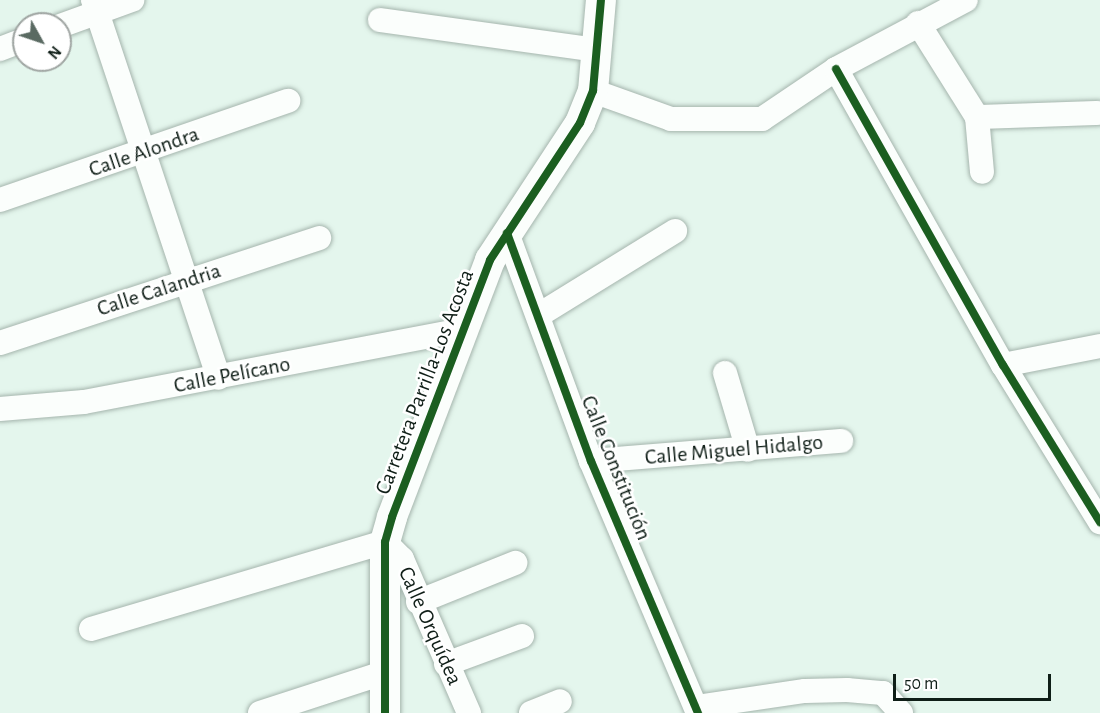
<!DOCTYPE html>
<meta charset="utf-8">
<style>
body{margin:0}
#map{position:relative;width:1100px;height:713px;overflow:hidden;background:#e4f6ed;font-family:"Alegreya Sans",sans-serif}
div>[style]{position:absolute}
.roads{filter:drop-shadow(0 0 2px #a5b5ad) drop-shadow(0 0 2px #a5b5ad)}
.minor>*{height:24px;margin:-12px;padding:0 12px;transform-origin:12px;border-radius:12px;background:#fbfefc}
.tertiary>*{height:30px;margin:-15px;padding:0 15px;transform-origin:15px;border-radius:15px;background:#fbfefc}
.cycleway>*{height:8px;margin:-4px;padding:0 4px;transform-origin:4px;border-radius:4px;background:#1b5e20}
span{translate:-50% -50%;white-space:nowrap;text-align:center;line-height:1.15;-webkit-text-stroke:5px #fff;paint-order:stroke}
.street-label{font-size:22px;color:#0f1e17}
.north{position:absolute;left:12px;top:12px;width:60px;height:60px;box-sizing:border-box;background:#fff;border:2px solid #9fa5a2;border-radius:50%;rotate:130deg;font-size:16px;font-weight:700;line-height:24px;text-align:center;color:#0f1e17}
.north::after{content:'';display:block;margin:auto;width:21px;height:27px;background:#5a6a62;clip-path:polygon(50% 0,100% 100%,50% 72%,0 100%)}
.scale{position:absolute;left:893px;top:674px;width:158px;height:27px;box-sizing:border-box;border:3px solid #0f1e17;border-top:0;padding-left:8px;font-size:18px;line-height:21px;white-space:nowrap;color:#0f1e17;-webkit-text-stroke:4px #fff;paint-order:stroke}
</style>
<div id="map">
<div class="roads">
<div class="minor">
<div style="left:93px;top:0;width:398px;rotate:71.6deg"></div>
<div style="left:380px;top:20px;width:217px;rotate:7.9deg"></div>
<div style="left:918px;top:23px;width:111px;rotate:57.9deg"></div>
<div style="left:977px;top:117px;width:121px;rotate:-1.9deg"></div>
<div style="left:60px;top:26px;width:77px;rotate:-19.9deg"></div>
<div style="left:0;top:49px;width:26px;rotate:-21deg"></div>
<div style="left:836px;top:69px;width:340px;rotate:60.6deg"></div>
<div style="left:1003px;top:365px;width:185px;rotate:58.3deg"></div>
<div style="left:593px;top:91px;width:83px;rotate:19.7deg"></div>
<div style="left:671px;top:119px;width:91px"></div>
<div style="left:762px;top:119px;width:89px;rotate:-34deg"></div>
<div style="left:836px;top:69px;width:147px;rotate:-28deg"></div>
<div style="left:977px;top:117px;width:55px;rotate:84.8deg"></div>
<div style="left:0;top:200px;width:305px;rotate:-19deg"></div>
<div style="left:507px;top:233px;width:243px;rotate:69.8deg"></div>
<div style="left:591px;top:461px;width:274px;rotate:67deg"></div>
<div style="left:539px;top:315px;width:160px;rotate:-31.7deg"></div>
<div style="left:0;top:343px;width:336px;rotate:-18.2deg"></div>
<div style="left:1003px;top:365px;width:99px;rotate:-11.1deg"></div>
<div style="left:725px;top:373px;width:80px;rotate:73.4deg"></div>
<div style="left:0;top:409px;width:84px;rotate:-4.8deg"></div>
<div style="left:84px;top:402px;width:386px;rotate:-10.8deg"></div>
<div style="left:591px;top:461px;width:251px;rotate:-4.6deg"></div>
<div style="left:418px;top:602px;width:105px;rotate:-21.9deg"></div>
<div style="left:91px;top:629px;width:307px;rotate:-16.5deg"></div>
<div style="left:385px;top:542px;width:24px;rotate:45deg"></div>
<div style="left:402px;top:559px;width:168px;rotate:66.5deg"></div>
<div style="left:446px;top:664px;width:81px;rotate:-20.2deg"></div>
<div style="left:696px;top:707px;width:110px;rotate:-8.4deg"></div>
<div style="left:805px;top:691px;width:42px;rotate:-1.4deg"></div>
<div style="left:847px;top:690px;width:36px;rotate:5deg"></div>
<div style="left:883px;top:693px;width:27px;rotate:48deg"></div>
<div style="left:260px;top:713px;width:133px;rotate:-18deg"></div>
<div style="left:531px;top:713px;width:31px;rotate:-22deg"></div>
</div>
<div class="tertiary">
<div style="left:385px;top:713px;width:171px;rotate:-90deg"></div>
<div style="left:385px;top:542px;width:26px;rotate:-74deg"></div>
<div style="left:392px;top:517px;width:275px;rotate:-69.1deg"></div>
<div style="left:490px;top:260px;width:164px;rotate:-56.7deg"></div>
<div style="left:580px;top:123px;width:35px;rotate:-68deg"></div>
<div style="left:593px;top:91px;width:91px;rotate:-85deg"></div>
</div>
</div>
<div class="cycleway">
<div style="left:836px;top:69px;width:340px;rotate:60.6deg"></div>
<div style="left:1003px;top:365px;width:185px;rotate:58.3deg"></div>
<div style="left:507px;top:233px;width:243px;rotate:69.8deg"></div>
<div style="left:591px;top:461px;width:274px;rotate:67deg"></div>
<div style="left:385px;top:713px;width:171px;rotate:-90deg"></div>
<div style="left:385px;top:542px;width:26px;rotate:-74deg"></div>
<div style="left:392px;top:517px;width:275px;rotate:-69.1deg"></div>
<div style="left:490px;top:260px;width:164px;rotate:-56.7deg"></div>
<div style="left:580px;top:123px;width:35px;rotate:-68deg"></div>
<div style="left:593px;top:91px;width:91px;rotate:-85deg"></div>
</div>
<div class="street-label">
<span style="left:144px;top:152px;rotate:-19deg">Calle Alondra</span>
<span style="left:159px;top:290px;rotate:-18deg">Calle Calandria</span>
<span style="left:232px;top:375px;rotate:-11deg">Calle Pelícano</span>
<span style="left:425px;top:382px;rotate:-69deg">Carretera Parrilla-Los Acosta</span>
<span style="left:734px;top:450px;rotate:-5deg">Calle Miguel Hidalgo</span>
<span style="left:616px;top:468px;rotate:68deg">Calle Constitución</span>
<span style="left:430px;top:626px;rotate:66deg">Calle Orquídea</span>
</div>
<div class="north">N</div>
<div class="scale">50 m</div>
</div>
